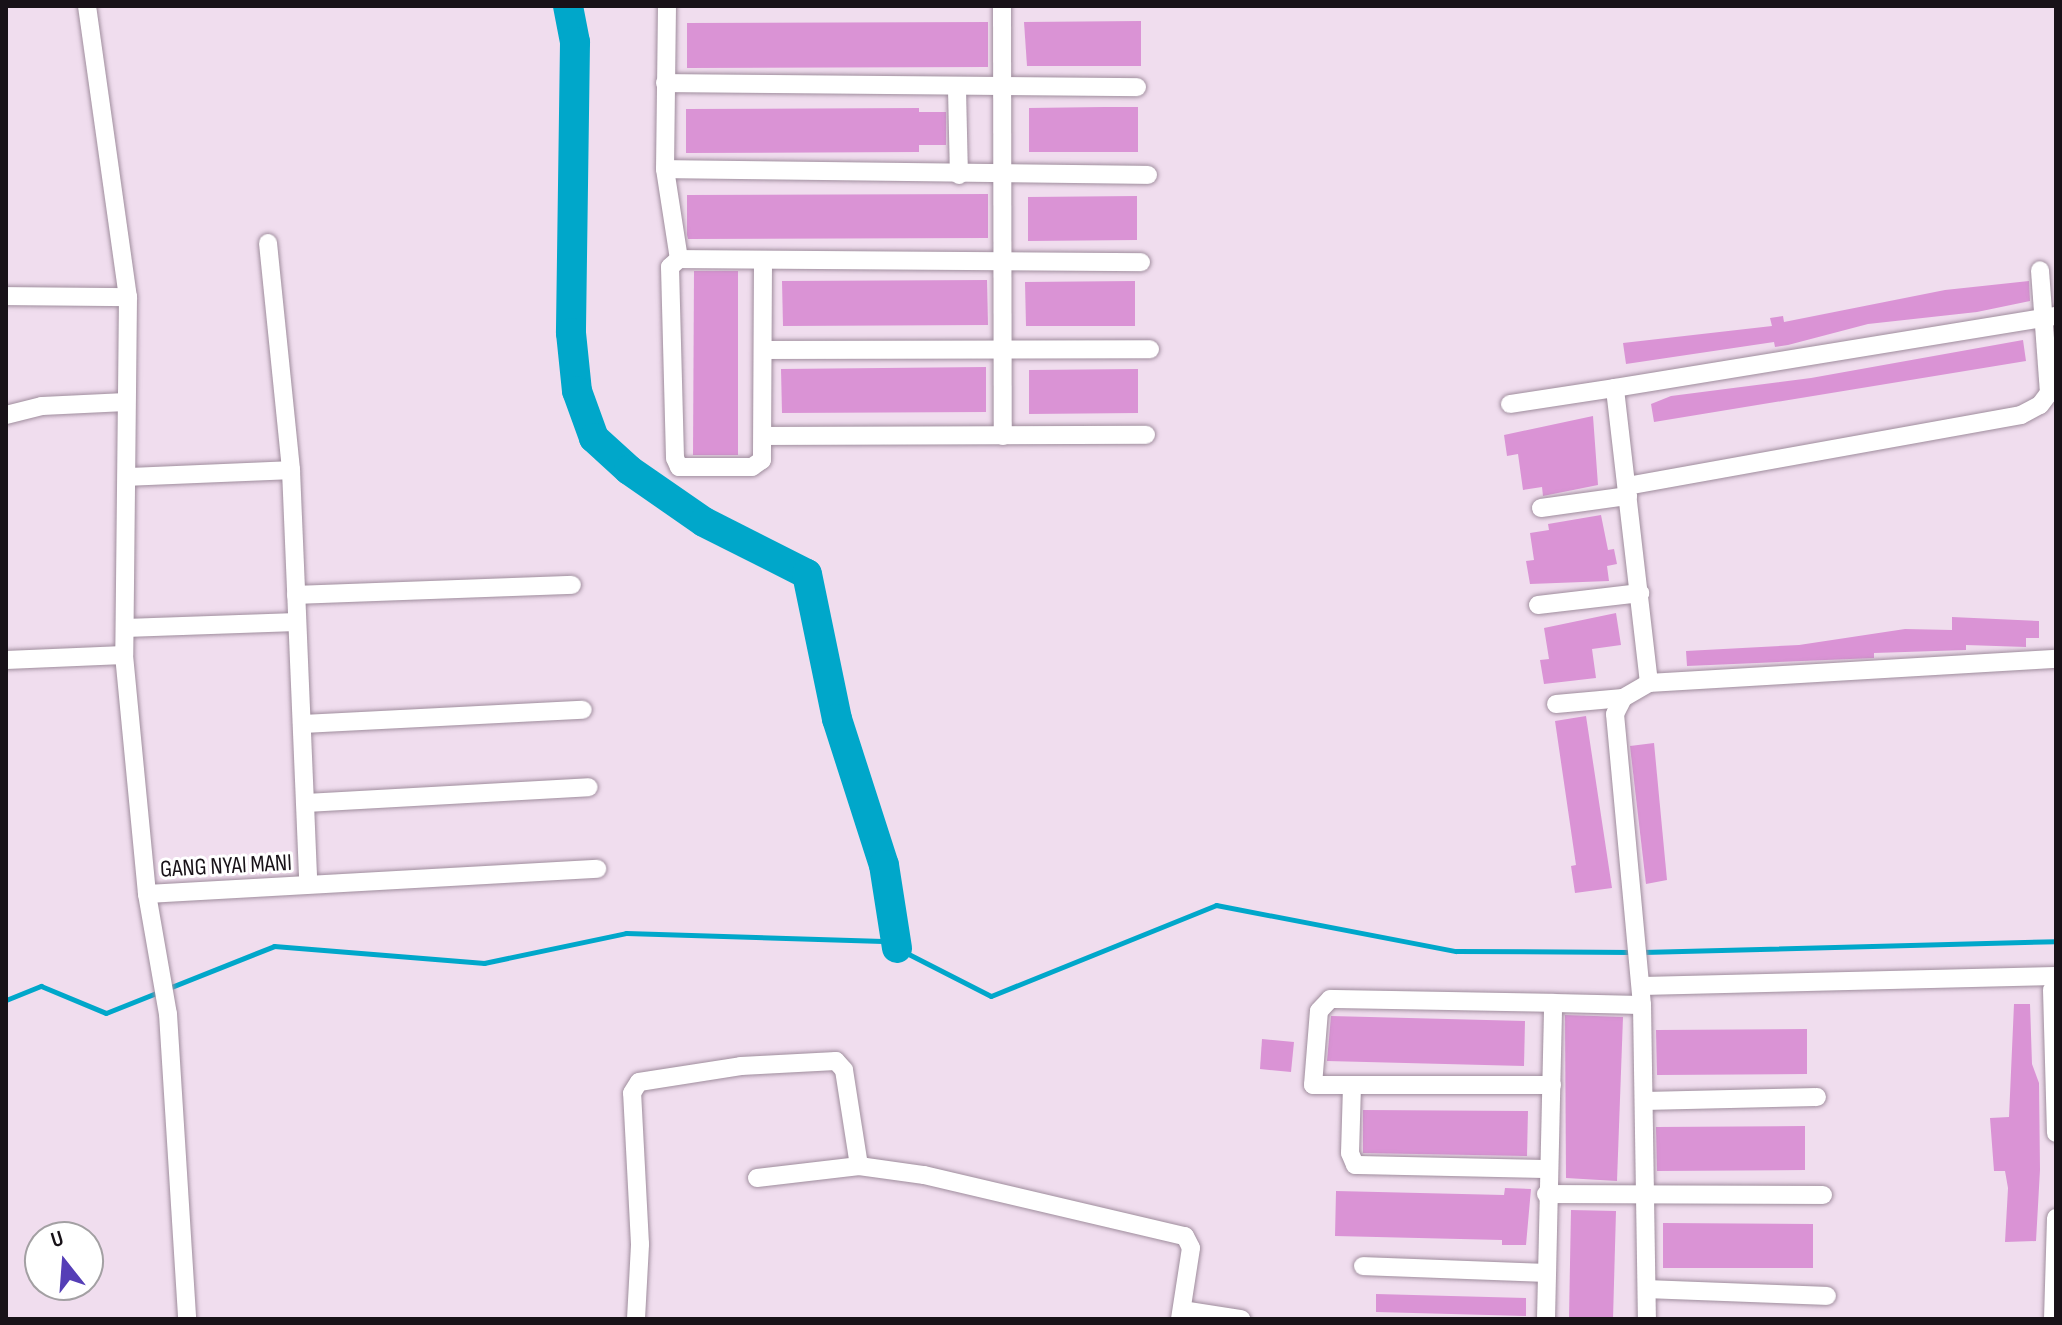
<!DOCTYPE html>
<style>
body{margin:0}
#map{position:relative;width:2062px;height:1325px;overflow:hidden;background:#f0ddee;font-family:"Sofia Sans Condensed",sans-serif}
div>[style]{position:absolute}
.stream>*{height:5px;margin:-2.5px;padding:0 2.5px;transform-origin:2.5px;border-radius:2.5px;background:#00a7ca}
.river>*{height:30px;margin:-15px;padding:0 15px;transform-origin:15px;border-radius:15px;background:#00a7ca}
.building>*{inset:0;background:#da93d5}
.roads{filter:drop-shadow(0 0 2px #9f8d9d) drop-shadow(0 0 2px #9f8d9d)}
.street>*{height:18px;margin:-9px;padding:0 9px;transform-origin:9px;border-radius:9px;background:#fff}
span{translate:-50% -50%;white-space:nowrap;text-align:center;line-height:1.15;-webkit-text-stroke:6px #fff;paint-order:stroke}
.street-label{font-size:24px;color:#181218}
.frame{position:absolute;inset:0;border:8px solid #181218;pointer-events:none}
.north{position:absolute;left:24px;top:1221px;width:80px;height:80px;box-sizing:border-box;background:#fff;border:2px solid #a3a0a3;border-radius:50%;rotate:343deg;font-size:22px;font-weight:700;line-height:32px;text-align:center;color:#181218}
.north::after{content:'';display:block;margin:auto;width:28px;height:36px;background:#553eb6;clip-path:polygon(50% 0,100% 100%,50% 72%,0 100%)}
</style>
<div id="map">
<div class="stream">
<div style="left:1643px;top:952px;width:413px;rotate:-1.5deg"></div>
<div style="left:6px;top:1000px;width:38px;rotate:-22deg"></div>
<div style="left:41px;top:986px;width:70px;rotate:22.6deg"></div>
<div style="left:106px;top:1013px;width:181px;rotate:-21.7deg"></div>
<div style="left:274px;top:946px;width:211px;rotate:4.6deg"></div>
<div style="left:484px;top:963px;width:145px;rotate:-11.9deg"></div>
<div style="left:626px;top:933px;width:257px;rotate:1.8deg"></div>
<div style="left:883px;top:941px;width:121px;rotate:27deg"></div>
<div style="left:991px;top:996px;width:243px;rotate:-22deg"></div>
<div style="left:1216px;top:905px;width:244px;rotate:10.9deg"></div>
<div style="left:1456px;top:951px;width:177px;rotate:0.3deg"></div>
</div>
<div class="river">
<div style="left:568px;top:6px;width:37px;rotate:79deg"></div>
<div style="left:575px;top:42px;width:291px;rotate:90.8deg"></div>
<div style="left:571px;top:333px;width:58px;rotate:84.1deg"></div>
<div style="left:577px;top:391px;width:50px;rotate:70.1deg"></div>
<div style="left:594px;top:438px;width:47px;rotate:42.4deg"></div>
<div style="left:629px;top:470px;width:91px;rotate:34.7deg"></div>
<div style="left:704px;top:522px;width:115px;rotate:26.8deg"></div>
<div style="left:807px;top:574px;width:148px;rotate:78.3deg"></div>
<div style="left:837px;top:719px;width:153px;rotate:72.2deg"></div>
<div style="left:884px;top:865px;width:84px;rotate:81.1deg"></div>
</div>
<div class="building">
<div style="clip-path:polygon(1141px 21px,1141px 66px,1027px 66px,1024px 22px)"></div>
<div style="clip-path:polygon(988px 22px,988px 67px,687px 68px,687px 23px)"></div>
<div style="clip-path:polygon(1104px 107px,1138px 107px,1138px 152px,1029px 152px,1029px 108px)"></div>
<div style="clip-path:polygon(919px 108px,919px 112px,946px 112px,946px 145px,919px 145px,919px 152px,686px 153px,686px 109px)"></div>
<div style="clip-path:polygon(988px 194px,988px 238px,688px 239px,687px 235px,687px 195px)"></div>
<div style="clip-path:polygon(1137px 196px,1137px 240px,1028px 241px,1028px 197px)"></div>
<div style="clip-path:polygon(694px 271px,738px 271px,738px 455px,693px 455px)"></div>
<div style="clip-path:polygon(987px 280px,988px 325px,783px 326px,782px 281px)"></div>
<div style="clip-path:polygon(1135px 281px,1135px 326px,1026px 326px,1025px 282px)"></div>
<div style="clip-path:polygon(2029px 281px,2030px 301px,1977px 312px,1868px 324px,1788px 345px,1775px 347px,1774px 342px,1626px 364px,1623px 343px,1772px 326px,1770px 318px,1783px 316px,1784px 322px,1945px 290px)"></div>
<div style="clip-path:polygon(2023px 340px,2026px 361px,1654px 422px,1651px 404px,1671px 396px,1811px 378px)"></div>
<div style="clip-path:polygon(986px 367px,986px 412px,782px 413px,781px 369px)"></div>
<div style="clip-path:polygon(1138px 369px,1138px 413px,1029px 414px,1029px 370px)"></div>
<div style="clip-path:polygon(1593px 416px,1598px 485px,1543px 496px,1542px 487px,1523px 490px,1518px 454px,1507px 456px,1504px 435px)"></div>
<div style="clip-path:polygon(1601px 515px,1608px 550px,1614px 549px,1617px 564px,1607px 566px,1609px 581px,1530px 584px,1526px 561px,1534px 560px,1530px 533px,1549px 530px,1548px 524px)"></div>
<div style="clip-path:polygon(1616px 613px,1621px 645px,1592px 649px,1596px 678px,1544px 684px,1540px 660px,1549px 659px,1544px 628px)"></div>
<div style="clip-path:polygon(1952px 617px,2039px 621px,2039px 638px,2026px 638px,2026px 647px,1966px 645px,1966px 650px,1874px 653px,1874px 658px,1687px 666px,1686px 651px,1799px 645px,1905px 629px,1952px 630px)"></div>
<div style="clip-path:polygon(1586px 716px,1612px 888px,1575px 893px,1571px 866px,1576px 865px,1555px 721px)"></div>
<div style="clip-path:polygon(1654px 743px,1667px 880px,1646px 884px,1630px 746px)"></div>
<div style="clip-path:polygon(2014px 1004px,2030px 1004px,2032px 1064px,2039px 1083px,2040px 1170px,2036px 1241px,2005px 1242px,2008px 1188px,2005px 1171px,1994px 1171px,1990px 1118px,2009px 1117px)"></div>
<div style="clip-path:polygon(1565px 1015px,1623px 1017px,1617px 1181px,1566px 1178px)"></div>
<div style="clip-path:polygon(1331px 1016px,1525px 1021px,1524px 1066px,1327px 1061px)"></div>
<div style="clip-path:polygon(1807px 1029px,1807px 1074px,1657px 1075px,1656px 1030px)"></div>
<div style="clip-path:polygon(1262px 1039px,1294px 1042px,1291px 1072px,1260px 1069px)"></div>
<div style="clip-path:polygon(1363px 1110px,1528px 1111px,1527px 1156px,1363px 1153px)"></div>
<div style="clip-path:polygon(1805px 1126px,1805px 1170px,1657px 1171px,1656px 1127px)"></div>
<div style="clip-path:polygon(1505px 1188px,1531px 1189px,1526px 1245px,1502px 1245px,1502px 1240px,1335px 1236px,1336px 1191px,1504px 1195px)"></div>
<div style="clip-path:polygon(1571px 1210px,1616px 1211px,1613px 1319px,1569px 1318px)"></div>
<div style="clip-path:polygon(1663px 1223px,1813px 1224px,1813px 1268px,1663px 1268px)"></div>
<div style="clip-path:polygon(1376px 1294px,1526px 1298px,1526px 1316px,1376px 1312px)"></div>
</div>
<div class="roads">
<div class="street">
<div style="left:87px;top:6px;width:294px;rotate:82deg"></div>
<div style="left:128px;top:297px;width:358px;rotate:90.6deg"></div>
<div style="left:124px;top:655px;width:240px;rotate:84.5deg"></div>
<div style="left:147px;top:894px;width:122px;rotate:80.1deg"></div>
<div style="left:168px;top:1014px;width:306px;rotate:86.4deg"></div>
<div style="left:667px;top:6px;width:163px;rotate:90.7deg"></div>
<div style="left:665px;top:169px;width:91px;rotate:81.2deg"></div>
<div style="left:1002px;top:6px;width:430px;rotate:89.9deg"></div>
<div style="left:665px;top:83px;width:472px;rotate:0.5deg"></div>
<div style="left:957px;top:89px;width:86px;rotate:88.7deg"></div>
<div style="left:665px;top:169px;width:483px;rotate:0.7deg"></div>
<div style="left:268px;top:243px;width:228px;rotate:84.2deg"></div>
<div style="left:291px;top:470px;width:414px;rotate:87.6deg"></div>
<div style="left:763px;top:262px;width:198px;rotate:90.3deg"></div>
<div style="left:762px;top:460px;width:12px;rotate:145deg"></div>
<div style="left:752px;top:467px;width:73px;rotate:180deg"></div>
<div style="left:679px;top:467px;width:10px;rotate:-114deg"></div>
<div style="left:675px;top:458px;width:191px;rotate:-91.5deg"></div>
<div style="left:670px;top:267px;width:12px;rotate:-42deg"></div>
<div style="left:679px;top:259px;width:462px;rotate:0.4deg"></div>
<div style="left:6px;top:296px;width:122px;rotate:0.5deg"></div>
<div style="left:763px;top:350px;width:387px;rotate:-0.1deg"></div>
<div style="left:1510px;top:404px;width:106px;rotate:-8.7deg"></div>
<div style="left:6px;top:415px;width:37px;rotate:-14deg"></div>
<div style="left:42px;top:406px;width:84px;rotate:-2.7deg"></div>
<div style="left:765px;top:436px;width:381px;rotate:-0.2deg"></div>
<div style="left:127px;top:477px;width:164px;rotate:-2.4deg"></div>
<div style="left:1627px;top:486px;width:400px;rotate:-10.2deg"></div>
<div style="left:2021px;top:415px;width:21px;rotate:-28deg"></div>
<div style="left:2040px;top:405px;width:15px;rotate:-53deg"></div>
<div style="left:2049px;top:393px;width:123px;rotate:-94.2deg"></div>
<div style="left:1541px;top:508px;width:88px;rotate:-7.9deg"></div>
<div style="left:296px;top:595px;width:276px;rotate:-2.1deg"></div>
<div style="left:1538px;top:605px;width:103px;rotate:-6.7deg"></div>
<div style="left:125px;top:628px;width:172px;rotate:-2deg"></div>
<div style="left:6px;top:660px;width:118px;rotate:-2.4deg"></div>
<div style="left:1649px;top:683px;width:408px;rotate:-3.4deg"></div>
<div style="left:1556px;top:704px;width:67px;rotate:-5.1deg"></div>
<div style="left:302px;top:724px;width:281px;rotate:-2.9deg"></div>
<div style="left:306px;top:803px;width:283px;rotate:-3.2deg"></div>
<div style="left:147px;top:894px;width:451px;rotate:-3.2deg"></div>
<div style="left:1641px;top:986px;width:415px;rotate:-1.4deg"></div>
<div style="left:2052px;top:990px;width:143px;rotate:88.4deg"></div>
<div style="left:1642px;top:1005px;width:314px;rotate:89.1deg"></div>
<div style="left:1552px;top:1085px;width:239px;rotate:180deg"></div>
<div style="left:1313px;top:1085px;width:74px;rotate:-85.4deg"></div>
<div style="left:1319px;top:1011px;width:16px;rotate:-47deg"></div>
<div style="left:1330px;top:999px;width:223px;rotate:1deg"></div>
<div style="left:1352px;top:1086px;width:67px;rotate:91.7deg"></div>
<div style="left:1350px;top:1153px;width:13px;rotate:67deg"></div>
<div style="left:1355px;top:1165px;width:192px;rotate:1.2deg"></div>
<div style="left:1644px;top:1101px;width:173px;rotate:-1.3deg"></div>
<div style="left:757px;top:1178px;width:103px;rotate:-6.7deg"></div>
<div style="left:859px;top:1166px;width:66px;rotate:7.9deg"></div>
<div style="left:924px;top:1175px;width:268px;rotate:13.2deg"></div>
<div style="left:1185px;top:1236px;width:13px;rotate:63deg"></div>
<div style="left:1191px;top:1248px;width:72px;rotate:98.8deg"></div>
<div style="left:1546px;top:1194px;width:277px;rotate:0.2deg"></div>
<div style="left:1363px;top:1266px;width:182px;rotate:2.2deg"></div>
<div style="left:1648px;top:1289px;width:179px;rotate:2.2deg"></div>
<div style="left:1182px;top:1310px;width:60px;rotate:8.7deg"></div>
<div style="left:636px;top:1319px;width:75px;rotate:-86.9deg"></div>
<div style="left:640px;top:1244px;width:151px;rotate:-93deg"></div>
<div style="left:632px;top:1093px;width:13px;rotate:-58deg"></div>
<div style="left:639px;top:1082px;width:103px;rotate:-8.9deg"></div>
<div style="left:741px;top:1066px;width:95px;rotate:-3deg"></div>
<div style="left:836px;top:1061px;width:12px;rotate:48deg"></div>
<div style="left:844px;top:1070px;width:97px;rotate:81.1deg"></div>
<div style="left:1546px;top:1319px;width:316px;rotate:-88.7deg"></div>
<div style="left:1553px;top:1003px;width:89px;rotate:1.3deg"></div>
<div style="left:1642px;top:1005px;width:292px;rotate:-95.3deg"></div>
<div style="left:1615px;top:714px;width:18px;rotate:-63deg"></div>
<div style="left:1623px;top:698px;width:30px;rotate:-30deg"></div>
<div style="left:1649px;top:683px;width:297px;rotate:-96.6deg"></div>
<div style="left:1615px;top:388px;width:447px;rotate:-9.3deg"></div>
<div style="left:2053px;top:1319px;width:101px;rotate:-88.3deg"></div>
</div>
</div>
<div class="street-label">
<span style="left:226px;top:866px;rotate:-3deg">GANG NYAI MANI</span>
</div>
<div class="frame"></div>
<div class="north">U</div>
</div>
